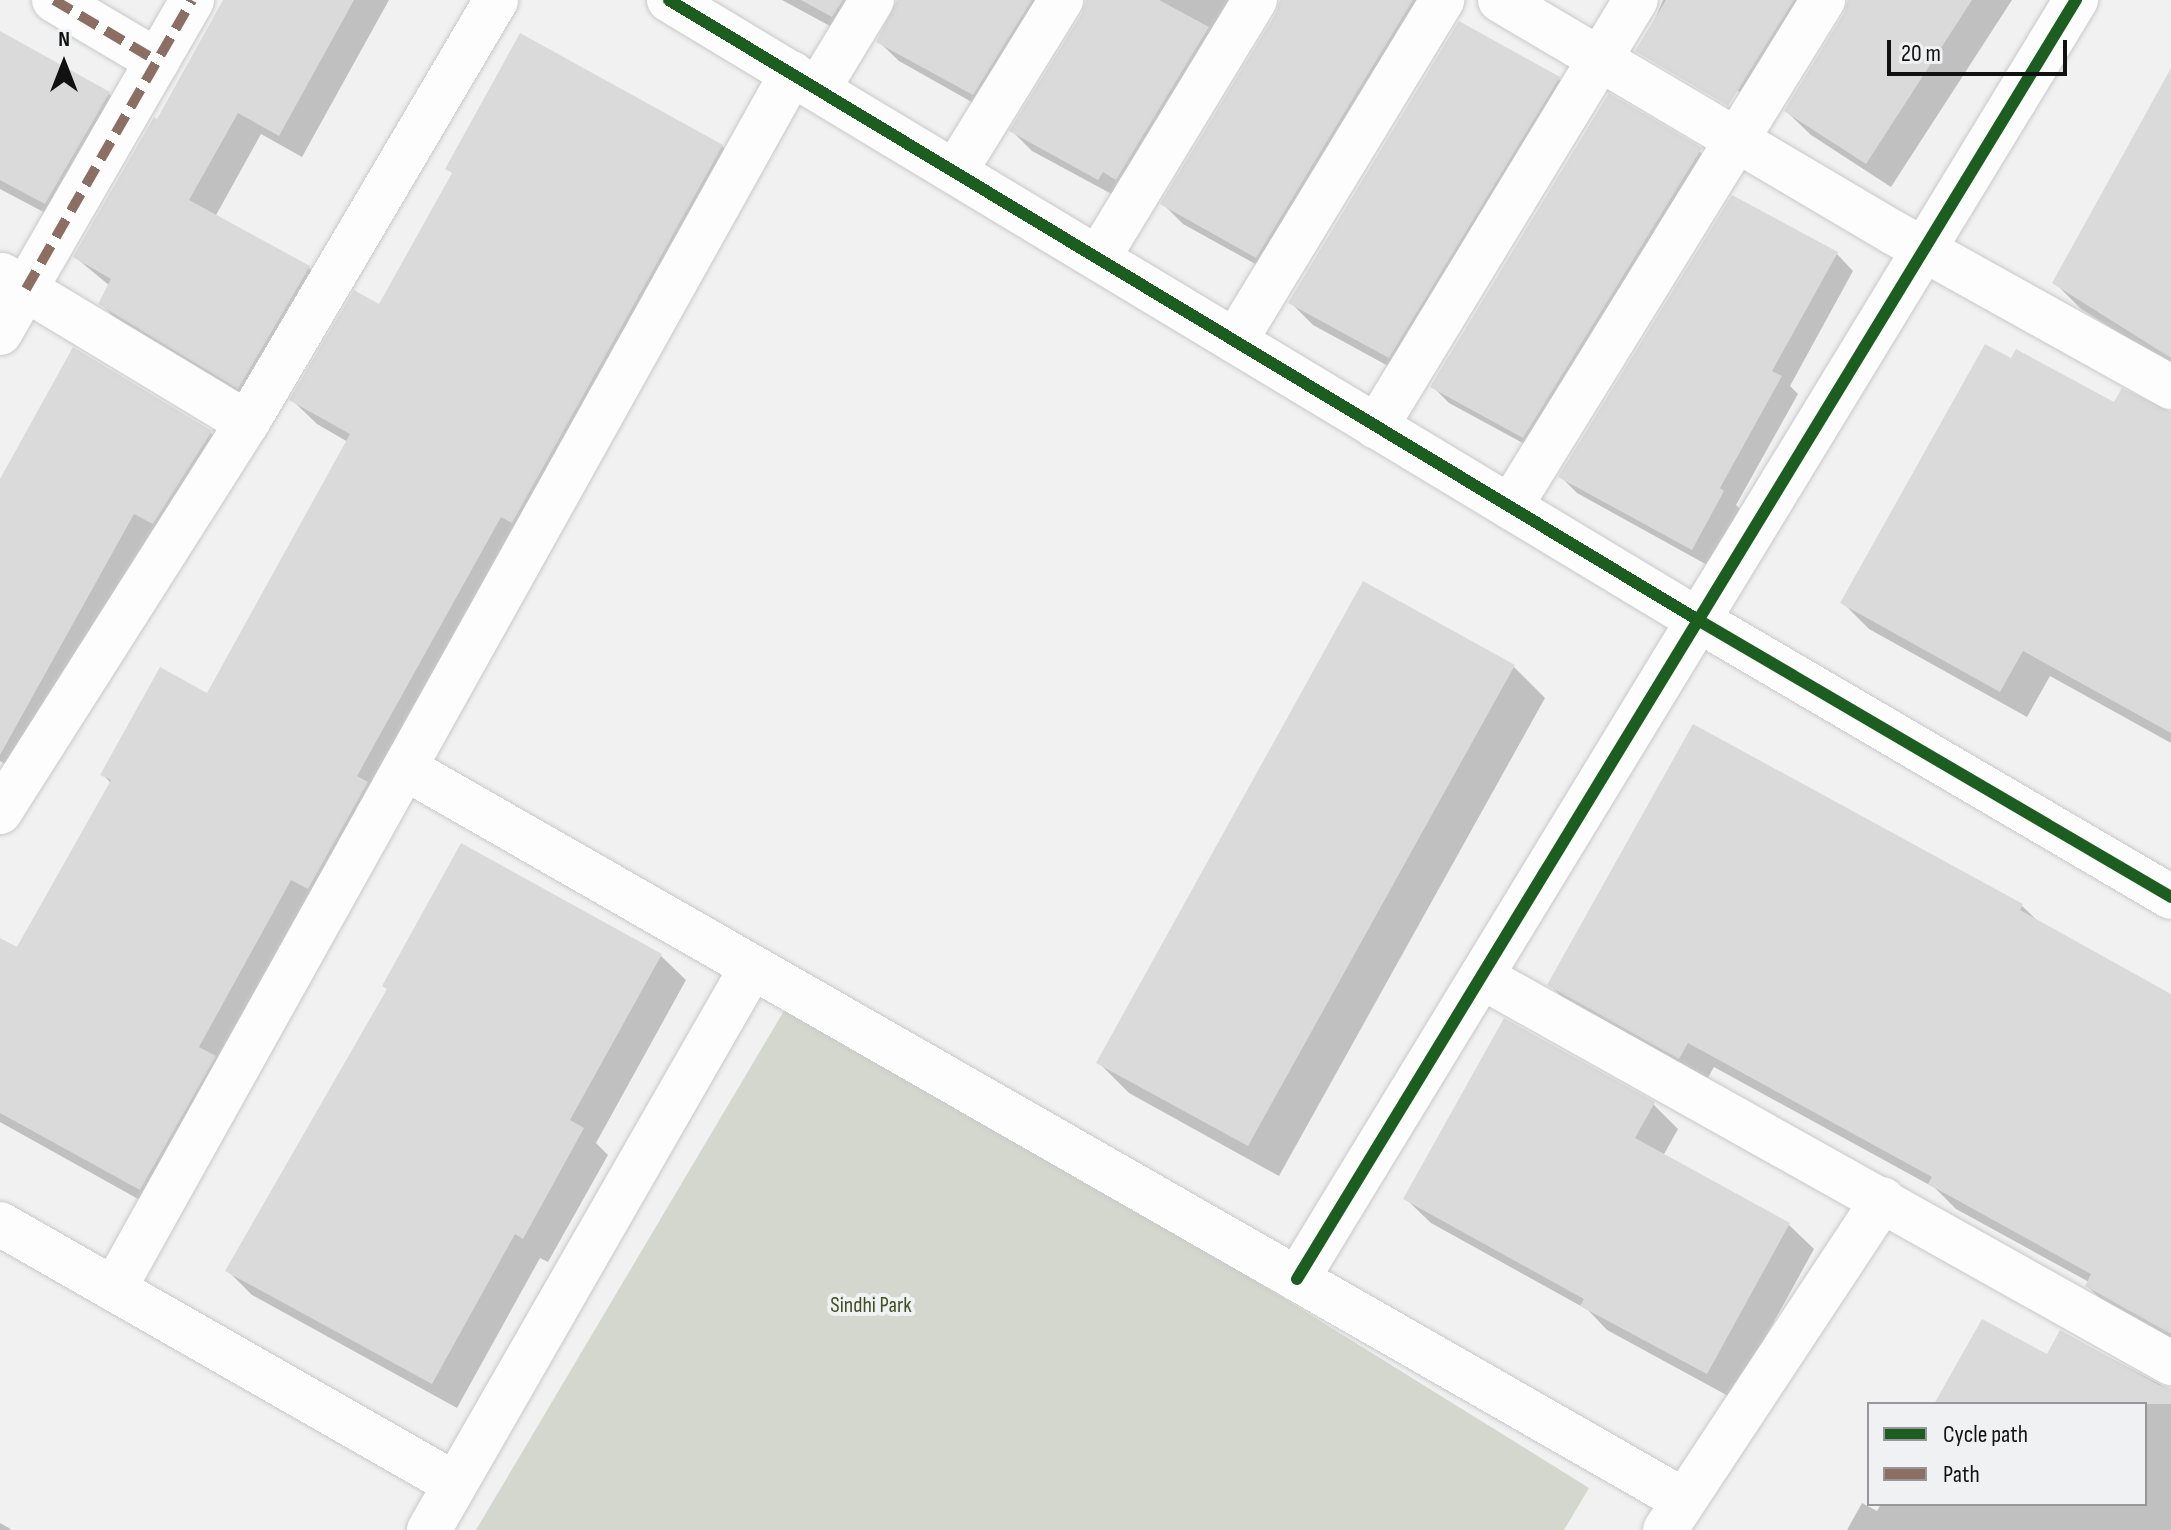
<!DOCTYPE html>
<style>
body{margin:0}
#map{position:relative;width:2171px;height:1530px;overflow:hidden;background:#f1f1f2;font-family:"Sofia Sans Condensed",sans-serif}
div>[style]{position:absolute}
.green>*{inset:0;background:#d3d7cd}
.shadow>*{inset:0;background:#0003}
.building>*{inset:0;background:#dbdadb}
.roads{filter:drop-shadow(0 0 2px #c9c9ca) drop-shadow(0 0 2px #c9c9ca)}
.minor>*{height:44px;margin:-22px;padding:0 22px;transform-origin:22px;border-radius:22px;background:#fdfdfd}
.quiet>*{height:10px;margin-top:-5px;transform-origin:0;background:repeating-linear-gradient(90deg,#8d6e63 0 20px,transparent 0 30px)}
.cycleway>*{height:12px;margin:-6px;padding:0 6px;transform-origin:6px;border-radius:6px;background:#1b5e20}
span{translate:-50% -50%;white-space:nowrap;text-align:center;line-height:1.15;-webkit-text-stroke:8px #f0f1f3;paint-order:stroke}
.park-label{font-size:22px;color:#414f20}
.legend{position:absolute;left:1867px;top:1402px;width:280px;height:104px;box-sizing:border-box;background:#f0f1f3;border:2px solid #979799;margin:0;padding:10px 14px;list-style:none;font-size:24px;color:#111}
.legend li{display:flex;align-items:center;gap:16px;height:40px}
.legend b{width:40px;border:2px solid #979799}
.north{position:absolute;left:24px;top:24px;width:80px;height:80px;-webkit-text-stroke:6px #f0f1f3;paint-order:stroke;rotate:0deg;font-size:22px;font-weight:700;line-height:32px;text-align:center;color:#111}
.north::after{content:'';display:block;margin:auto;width:28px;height:36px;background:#111;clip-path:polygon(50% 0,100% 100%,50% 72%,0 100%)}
.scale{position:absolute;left:1887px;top:40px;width:180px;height:36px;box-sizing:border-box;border:4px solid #111;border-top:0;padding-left:10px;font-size:24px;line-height:28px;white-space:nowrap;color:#111;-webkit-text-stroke:6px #f0f1f3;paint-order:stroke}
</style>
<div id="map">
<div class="green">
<div style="clip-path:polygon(794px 994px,1589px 1488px,1564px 1530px,476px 1530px)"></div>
</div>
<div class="shadow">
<div style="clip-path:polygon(226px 0,389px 0,302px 157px,261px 134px,215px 217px,309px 268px,332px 291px,262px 410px,123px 326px,100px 303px,110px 286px,75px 257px,158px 121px)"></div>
<div style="clip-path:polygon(782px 0,878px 0,852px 38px)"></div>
<div style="clip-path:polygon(899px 0,1067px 0,993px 114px,899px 61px,878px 41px)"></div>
<div style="clip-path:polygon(1088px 0,1261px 0,1119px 198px,1032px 151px,1012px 131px,1084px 13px)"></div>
<div style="clip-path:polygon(1282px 0,1432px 0,1277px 276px,1183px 224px,1163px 204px,1278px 14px)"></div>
<div style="clip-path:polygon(1663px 0,1845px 0,1766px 109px,1677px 51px,1652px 26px)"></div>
<div style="clip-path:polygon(1850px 0,2012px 0,1891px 187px,1811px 135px,1786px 111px,1846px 13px)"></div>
<div style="clip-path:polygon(0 33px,109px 94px,131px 116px,68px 225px,0 189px)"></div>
<div style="clip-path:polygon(1559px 79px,1581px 101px,1412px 379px,1313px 325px,1290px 302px)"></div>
<div style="clip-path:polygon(1608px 98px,1700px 152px,1716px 169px,1541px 453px,1449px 403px,1432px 386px)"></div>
<div style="clip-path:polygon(2171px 108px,2171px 366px,2081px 309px,2055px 283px)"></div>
<div style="clip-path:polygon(722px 146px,747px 171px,165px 1214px,0 1122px,0 977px,111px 783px,102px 774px,208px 696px,348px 442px,317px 424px,292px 400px,380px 307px)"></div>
<div style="clip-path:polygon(1837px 254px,1853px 271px,1790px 386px,1798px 394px,1736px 505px,1740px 509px,1709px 566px,1577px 493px,1561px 477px)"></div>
<div style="clip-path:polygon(74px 350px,211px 433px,234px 456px,25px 775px,0 761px,0 482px)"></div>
<div style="clip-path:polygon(2114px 405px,2171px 414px,2171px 743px,2050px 676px,2027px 717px,1869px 629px,1843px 603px)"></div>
<div style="clip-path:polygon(1514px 667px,1545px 698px,1279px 1176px,1129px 1093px,1098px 1062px)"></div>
<div style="clip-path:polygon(2022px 906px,2041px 924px,2171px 997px,2171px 1344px,2113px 1311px,2087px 1286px,2089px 1282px,1956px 1209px,1935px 1188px,1714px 1067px,1705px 1083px,1575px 1010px,1550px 985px)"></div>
<div style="clip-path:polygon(661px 956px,686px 980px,596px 1143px,608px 1155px,548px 1262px,540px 1258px,457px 1408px,252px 1295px,227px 1270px,389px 990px)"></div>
<div style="clip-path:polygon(1653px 1104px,1678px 1129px,1663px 1156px,1789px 1225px,1814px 1249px,1732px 1398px,1607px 1330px,1588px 1310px,1431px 1223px,1406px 1199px)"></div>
<div style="clip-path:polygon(2061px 1332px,2171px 1390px,2171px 1530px,1847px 1530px,1862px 1503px,1877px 1511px,1881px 1504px,2145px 1504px,2145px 1404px,1937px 1404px,2047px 1357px)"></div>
<div style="clip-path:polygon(0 1523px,9px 1528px,11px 1530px,0 1530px)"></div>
</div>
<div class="building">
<div style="clip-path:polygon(223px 0,354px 0,279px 136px,238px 113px,189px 200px,310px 266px,238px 389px,98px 304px,111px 279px,73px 257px,154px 117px,157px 119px)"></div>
<div style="clip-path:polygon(801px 0,843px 0,832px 17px)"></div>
<div style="clip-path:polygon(897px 0,1032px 0,973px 95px,876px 42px)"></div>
<div style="clip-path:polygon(1086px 0,1159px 0,1209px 27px,1116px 180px,1103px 172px,1098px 180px,1009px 131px,1082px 13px)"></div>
<div style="clip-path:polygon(1280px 0,1413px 0,1256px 258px,1160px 204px,1276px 13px)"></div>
<div style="clip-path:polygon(1666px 0,1794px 0,1728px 106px,1635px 51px)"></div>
<div style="clip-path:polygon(1848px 0,1972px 0,1866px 164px,1784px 111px,1844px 13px)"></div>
<div style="clip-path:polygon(1459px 21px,1560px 77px,1389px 358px,1288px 303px)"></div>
<div style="clip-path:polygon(0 31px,110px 92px,45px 204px,0 180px)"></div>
<div style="clip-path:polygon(520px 33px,723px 145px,512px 523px,501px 517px,357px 776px,368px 782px,308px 889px,291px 880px,199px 1047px,216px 1056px,140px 1190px,0 1113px,0 938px,17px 947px,111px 780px,100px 775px,160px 667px,207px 693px,350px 434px,289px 400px,354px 290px,379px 304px,452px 173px,445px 169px)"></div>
<div style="clip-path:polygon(2171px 68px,2171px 358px,2052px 283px)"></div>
<div style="clip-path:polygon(1609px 93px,1702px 148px,1523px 438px,1430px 387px)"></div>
<div style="clip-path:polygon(1732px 195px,1838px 252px,1772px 371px,1782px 376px,1720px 488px,1724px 491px,1692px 550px,1558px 477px)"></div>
<div style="clip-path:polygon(1985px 344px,2011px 358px,2016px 349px,2114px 402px,2122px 388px,2171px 412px,2171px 733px,2023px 651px,2000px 692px,1840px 603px)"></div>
<div style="clip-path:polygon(73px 347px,212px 431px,153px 524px,134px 514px,0 755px,0 479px)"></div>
<div style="clip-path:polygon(1363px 581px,1515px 665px,1248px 1146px,1096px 1063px)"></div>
<div style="clip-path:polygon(1693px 724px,2023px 904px,2020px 910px,2171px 994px,2171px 1334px,2085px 1286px,2091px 1274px,1928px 1184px,1932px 1177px,1688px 1043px,1679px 1059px,1547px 985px)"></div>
<div style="clip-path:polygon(461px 843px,662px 954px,570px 1120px,584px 1128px,523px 1239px,515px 1234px,432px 1384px,225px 1271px,387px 989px,382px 986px)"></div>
<div style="clip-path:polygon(1504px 1018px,1655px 1102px,1635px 1138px,1790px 1223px,1707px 1374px,1580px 1306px,1584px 1299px,1403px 1199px)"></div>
<div style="clip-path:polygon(1982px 1319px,2047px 1354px,2060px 1330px,2159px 1385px,2171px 1388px,2171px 1404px,1934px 1404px)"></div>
</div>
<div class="roads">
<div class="minor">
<div style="left:54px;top:0;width:120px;rotate:30.6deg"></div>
<div style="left:669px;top:0;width:1201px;rotate:31.07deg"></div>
<div style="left:1698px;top:620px;width:548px;rotate:30.35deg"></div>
<div style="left:1500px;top:0;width:458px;rotate:30.6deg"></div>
<div style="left:1894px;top:233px;width:317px;rotate:29.1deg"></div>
<div style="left:818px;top:89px;width:104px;rotate:-58.8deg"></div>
<div style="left:956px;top:170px;width:200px;rotate:-58.3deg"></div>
<div style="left:1098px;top:258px;width:302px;rotate:-58.7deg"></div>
<div style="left:2px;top:275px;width:286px;rotate:31.1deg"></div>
<div style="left:0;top:333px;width:384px;rotate:-60deg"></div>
<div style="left:1235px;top:341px;width:399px;rotate:-58.7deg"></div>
<div style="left:1376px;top:427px;width:500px;rotate:-58.7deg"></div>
<div style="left:1510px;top:507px;width:596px;rotate:-58.31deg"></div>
<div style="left:405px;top:768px;width:1473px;rotate:29.8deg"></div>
<div style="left:0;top:812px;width:461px;rotate:-57.6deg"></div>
<div style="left:247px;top:423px;width:491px;rotate:-59.5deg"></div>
<div style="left:1482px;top:977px;width:790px;rotate:29.26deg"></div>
<div style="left:0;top:1224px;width:524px;rotate:29.74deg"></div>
<div style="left:1297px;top:1279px;width:1498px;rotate:-58.66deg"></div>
<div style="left:114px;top:1289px;width:1392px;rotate:-60.86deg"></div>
<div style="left:429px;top:1530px;width:649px;rotate:-60.16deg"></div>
<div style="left:1665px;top:1530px;width:396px;rotate:-56.6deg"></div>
</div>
</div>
<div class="quiet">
<div style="left:54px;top:0;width:120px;rotate:30.6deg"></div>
<div style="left:26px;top:289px;width:333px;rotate:-60.1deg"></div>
</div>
<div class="cycleway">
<div style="left:669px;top:0;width:1201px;rotate:31.07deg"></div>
<div style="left:1698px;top:620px;width:548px;rotate:30.35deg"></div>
<div style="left:1297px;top:1279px;width:1498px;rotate:-58.66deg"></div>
</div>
<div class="park-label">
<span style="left:871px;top:1306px">Sindhi Park</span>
</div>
<ul class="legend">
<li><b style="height:10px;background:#1b5e20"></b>Cycle path</li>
<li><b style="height:10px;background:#8d6e63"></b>Path</li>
</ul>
<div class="north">N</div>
<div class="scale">20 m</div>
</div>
